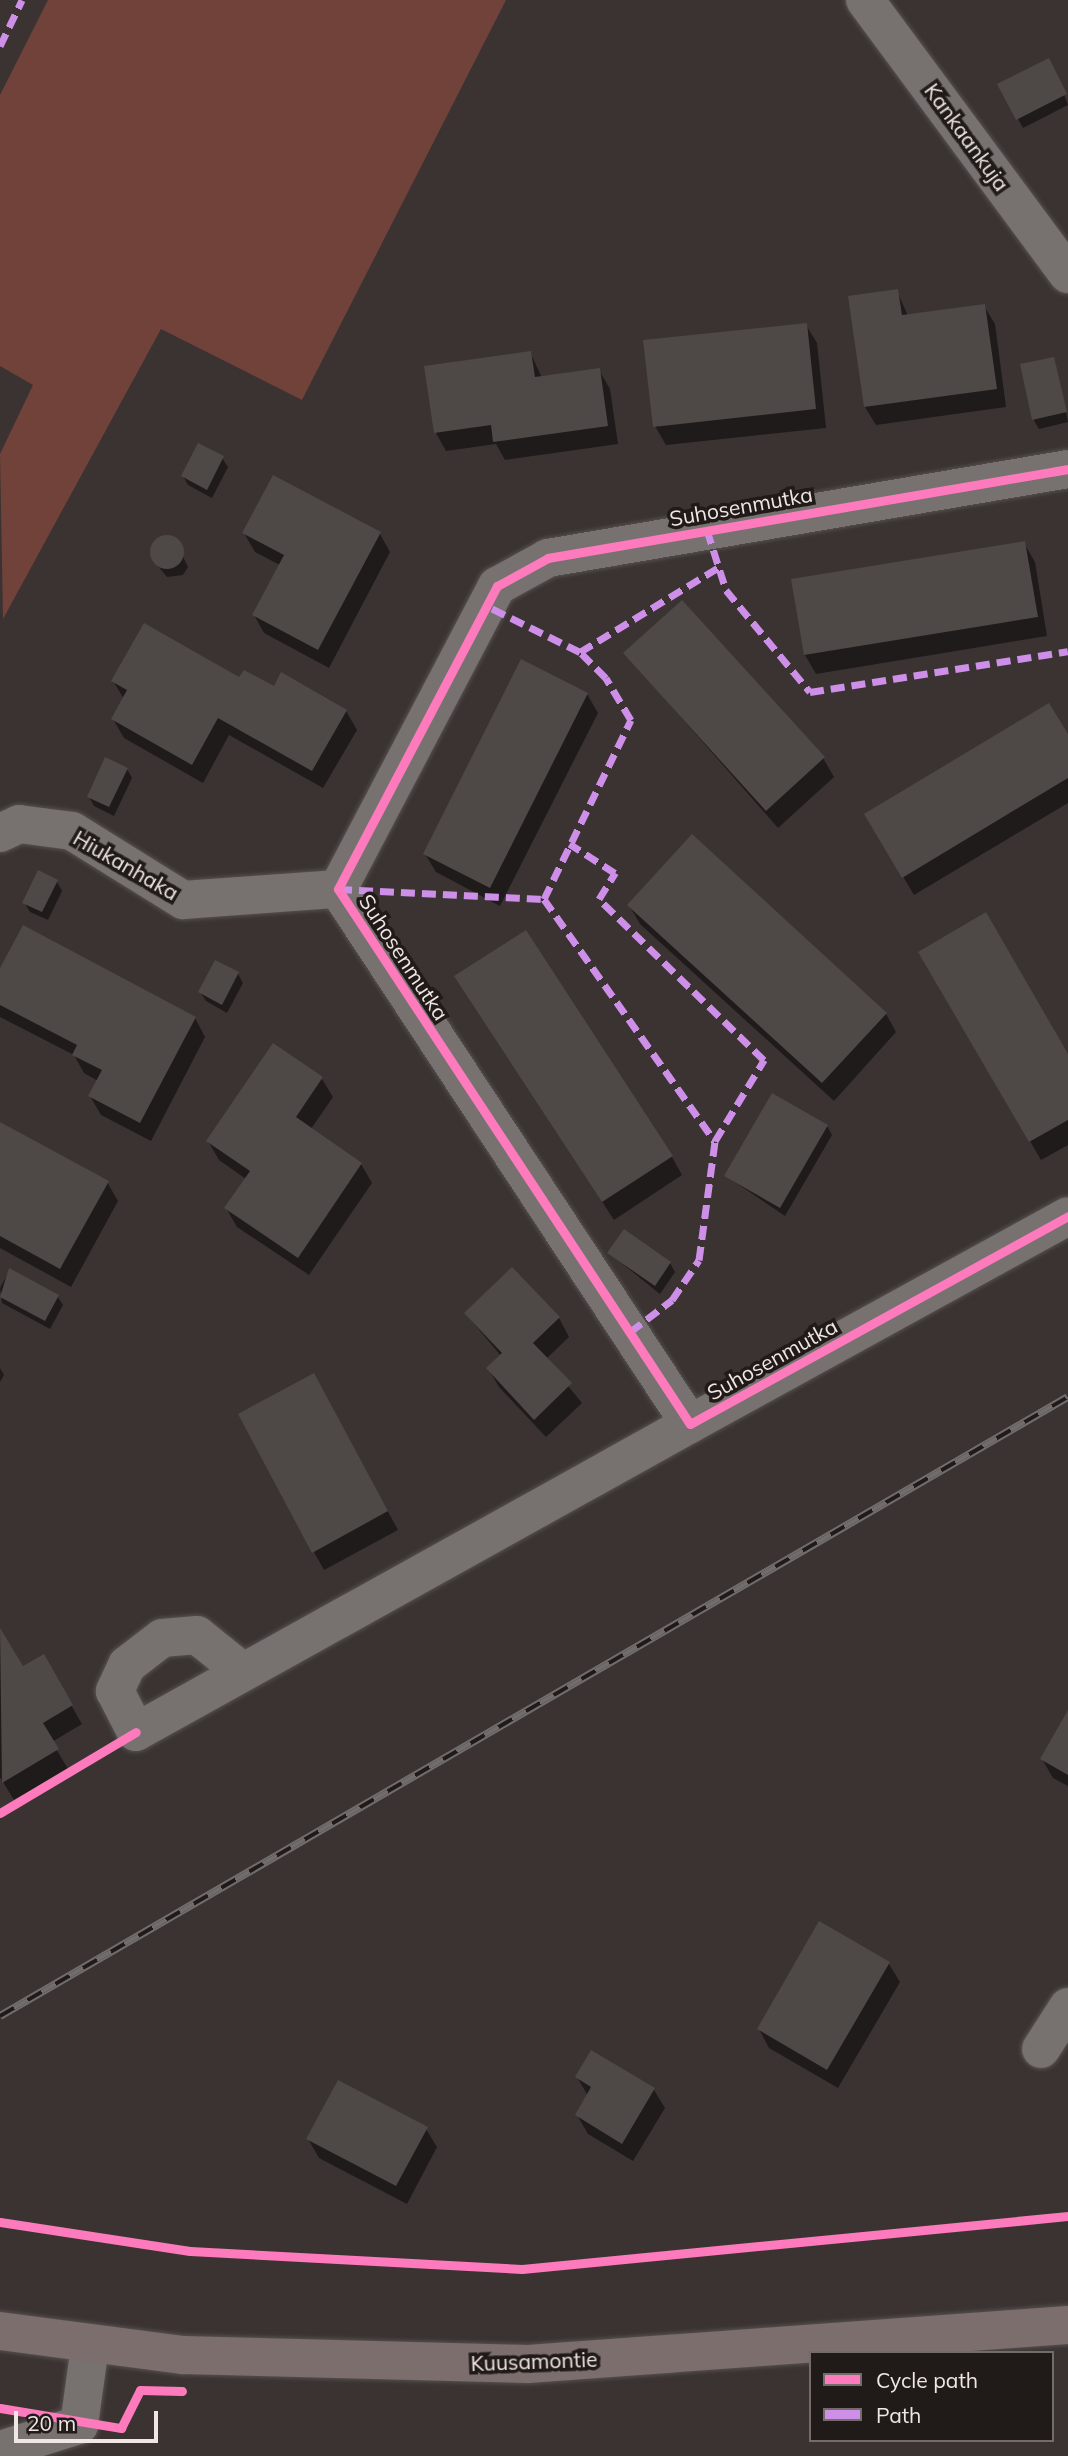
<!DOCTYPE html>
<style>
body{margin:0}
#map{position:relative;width:1068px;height:2456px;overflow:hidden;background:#3a3332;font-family:Mulish,sans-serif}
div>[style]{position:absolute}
.green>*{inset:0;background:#704239}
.shadow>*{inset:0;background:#0007}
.building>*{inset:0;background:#4e4847}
.round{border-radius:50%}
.roads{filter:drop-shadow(0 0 2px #56504f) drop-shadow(0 0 2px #56504f)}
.minor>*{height:38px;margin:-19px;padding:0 19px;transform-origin:19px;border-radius:19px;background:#777170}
.primary>*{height:38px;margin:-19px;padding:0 19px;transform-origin:19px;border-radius:19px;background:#7b6e6c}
.rail>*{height:8px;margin-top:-4px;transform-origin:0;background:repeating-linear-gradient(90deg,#201a19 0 16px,#716d6c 0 32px);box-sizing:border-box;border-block:2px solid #716d6c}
.quiet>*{height:7px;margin-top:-3.5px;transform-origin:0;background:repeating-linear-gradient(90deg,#ce8fe9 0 14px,transparent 0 21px)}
.cycleway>*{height:9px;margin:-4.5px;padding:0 4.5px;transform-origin:4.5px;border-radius:4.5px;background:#fd7abc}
span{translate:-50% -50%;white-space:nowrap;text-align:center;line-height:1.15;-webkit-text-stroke:7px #201a19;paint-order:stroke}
.street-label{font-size:21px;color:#f0e7e5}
.legend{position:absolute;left:809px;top:2351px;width:245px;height:91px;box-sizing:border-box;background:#201a19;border:2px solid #736c6b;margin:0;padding:9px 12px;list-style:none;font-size:21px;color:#f0e7e5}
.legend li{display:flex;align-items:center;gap:14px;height:35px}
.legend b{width:35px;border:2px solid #736c6b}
.scale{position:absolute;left:14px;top:2411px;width:144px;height:32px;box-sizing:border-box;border:4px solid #f0e7e5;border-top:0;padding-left:9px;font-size:21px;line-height:24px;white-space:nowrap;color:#f0e7e5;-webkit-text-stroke:5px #201a19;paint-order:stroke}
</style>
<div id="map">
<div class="green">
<div style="clip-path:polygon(48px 0,506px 0,302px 400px,161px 329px,3px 619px,0 454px,33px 385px,0 366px,0 95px)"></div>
</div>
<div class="shadow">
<div style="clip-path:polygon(1054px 69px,1068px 105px,1023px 128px,1018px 119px)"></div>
<div style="clip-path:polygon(897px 291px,908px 316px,984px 306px,995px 324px,1006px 407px,876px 425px,865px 407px)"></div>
<div style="clip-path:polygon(806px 325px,817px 343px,826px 428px,666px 445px,655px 426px)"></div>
<div style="clip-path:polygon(530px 352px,542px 378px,599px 370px,610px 389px,618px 444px,505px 460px,496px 444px,446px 451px,436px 433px)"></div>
<div style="clip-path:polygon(1054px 359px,1068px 422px,1039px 429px,1033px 419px)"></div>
<div style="clip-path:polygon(222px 458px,228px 467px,212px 498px,188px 485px,183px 476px)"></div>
<div style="clip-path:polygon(244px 533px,380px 534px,390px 552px,329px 668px,264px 633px,254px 615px,280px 565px,255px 552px)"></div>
<div style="clip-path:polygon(174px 538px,188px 567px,183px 575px,167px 577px,154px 561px,159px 540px)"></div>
<div style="clip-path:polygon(1024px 543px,1035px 562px,1047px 636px,816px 674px,805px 655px,793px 581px)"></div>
<div style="clip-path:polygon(625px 653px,823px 758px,834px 777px,778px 828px)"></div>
<div style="clip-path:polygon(240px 680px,346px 711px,357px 730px,323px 788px,229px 735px,203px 783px,124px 738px,113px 719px,124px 699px,113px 681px)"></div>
<div style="clip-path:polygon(587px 694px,598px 713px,500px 906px,436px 872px,425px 854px)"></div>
<div style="clip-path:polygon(1068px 738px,1068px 803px,914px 895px,866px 814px)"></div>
<div style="clip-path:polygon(127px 769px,132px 778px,114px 816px,94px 806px,89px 797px)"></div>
<div style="clip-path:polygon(57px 882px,62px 891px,48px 920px,30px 912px,24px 902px)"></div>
<div style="clip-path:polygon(629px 905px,886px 1014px,896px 1032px,834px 1101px,640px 924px)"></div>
<div style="clip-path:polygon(921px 952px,1068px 1057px,1068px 1145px,1041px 1160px)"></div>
<div style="clip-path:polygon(0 972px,195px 1018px,205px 1037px,151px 1141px,101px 1115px,90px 1096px,98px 1081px,84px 1073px,74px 1055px,0 1017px)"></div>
<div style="clip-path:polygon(238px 974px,243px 983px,227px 1013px,206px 1001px,200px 992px)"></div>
<div style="clip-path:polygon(468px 995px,672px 1157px,682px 1175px,614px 1220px)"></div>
<div style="clip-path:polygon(322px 1079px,333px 1097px,311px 1129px,361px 1164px,372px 1183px,309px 1275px,237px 1227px,226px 1208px,246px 1179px,219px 1160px,208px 1141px)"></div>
<div style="clip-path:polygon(0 1124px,107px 1182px,118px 1201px,71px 1287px,0 1248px)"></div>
<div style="clip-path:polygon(827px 1126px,832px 1135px,785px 1216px,726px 1176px)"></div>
<div style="clip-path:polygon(609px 1253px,670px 1263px,675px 1272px,660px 1294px)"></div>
<div style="clip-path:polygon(10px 1270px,57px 1296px,63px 1305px,50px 1329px,2px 1303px,0 1288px)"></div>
<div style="clip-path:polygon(466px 1314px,559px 1318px,569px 1337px,546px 1359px,582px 1403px,546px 1437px,499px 1387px,488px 1368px,501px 1356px)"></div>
<div style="clip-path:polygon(0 1368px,4px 1375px,0 1382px)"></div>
<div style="clip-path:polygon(324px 1394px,398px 1530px,324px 1570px,314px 1552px)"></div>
<div style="clip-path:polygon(0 1631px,22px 1668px,43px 1656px,82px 1724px,52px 1742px,68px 1769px,14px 1800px,0 1777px)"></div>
<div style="clip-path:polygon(1068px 1714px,1068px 1786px,1053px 1778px,1042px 1759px)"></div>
<div style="clip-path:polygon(889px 1964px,900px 1982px,838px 2088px,769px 2048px,759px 2029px)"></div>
<div style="clip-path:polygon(592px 2052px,654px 2090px,665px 2108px,633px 2161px,588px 2134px,577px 2115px,588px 2096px,577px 2077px)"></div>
<div style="clip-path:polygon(426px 2129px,437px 2147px,407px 2204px,319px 2158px,308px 2139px)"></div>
</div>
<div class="building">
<div style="clip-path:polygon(1049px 58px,1067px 94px,1016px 120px,997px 84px)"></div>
<div style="clip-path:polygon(898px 289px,902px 315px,985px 304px,997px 389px,864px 407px,848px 296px)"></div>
<div style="clip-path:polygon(807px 323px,816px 409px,653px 427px,643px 340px)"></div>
<div style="clip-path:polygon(531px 351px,535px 377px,600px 368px,608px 426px,493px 442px,491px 425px,434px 433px,424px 366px)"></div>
<div style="clip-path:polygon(1054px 357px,1067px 412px,1032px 420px,1020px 364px)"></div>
<div style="clip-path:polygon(198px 443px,224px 456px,207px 490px,181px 476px)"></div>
<div style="clip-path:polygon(273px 475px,381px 532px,318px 650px,252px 615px,284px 555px,242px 533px)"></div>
<div class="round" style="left:150px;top:535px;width:34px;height:34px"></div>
<div style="clip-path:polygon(1025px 541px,1038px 617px,804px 655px,791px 579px)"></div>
<div style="clip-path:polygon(682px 600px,825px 757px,766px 811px,623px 653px)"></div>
<div style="clip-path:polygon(144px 623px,239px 677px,244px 670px,274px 686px,281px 672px,347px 710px,312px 771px,218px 718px,192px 765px,111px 719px,127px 690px,111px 681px)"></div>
<div style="clip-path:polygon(521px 659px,588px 693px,490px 888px,423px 854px)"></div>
<div style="clip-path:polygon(1049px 703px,1068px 734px,1068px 778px,902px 878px,864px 814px)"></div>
<div style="clip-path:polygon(105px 757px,128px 768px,109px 807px,87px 797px)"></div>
<div style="clip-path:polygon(692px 834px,887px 1013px,822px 1083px,627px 905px)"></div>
<div style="clip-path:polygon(38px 870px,58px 880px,42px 912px,22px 903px)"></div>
<div style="clip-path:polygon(986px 912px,1068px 1054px,1068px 1120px,1029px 1142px,918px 952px)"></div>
<div style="clip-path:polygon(23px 925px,196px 1017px,140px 1123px,88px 1096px,102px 1070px,72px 1055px,77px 1045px,0 1005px,0 968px)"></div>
<div style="clip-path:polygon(526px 930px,673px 1156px,602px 1202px,454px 976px)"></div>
<div style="clip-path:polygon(215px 960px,239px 972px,222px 1005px,198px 992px)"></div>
<div style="clip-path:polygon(273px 1043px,323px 1077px,296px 1117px,362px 1163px,298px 1258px,224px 1208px,250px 1171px,206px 1141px)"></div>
<div style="clip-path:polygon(772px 1093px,828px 1125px,780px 1208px,724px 1176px)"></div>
<div style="clip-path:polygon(0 1122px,109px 1181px,60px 1269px,0 1236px)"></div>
<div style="clip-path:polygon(624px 1229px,671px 1262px,655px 1286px,607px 1253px)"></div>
<div style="clip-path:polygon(512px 1267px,560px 1317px,533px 1343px,572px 1383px,534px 1420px,486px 1368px,502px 1353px,464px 1313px)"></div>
<div style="clip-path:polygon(9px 1268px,59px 1295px,45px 1321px,0 1297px)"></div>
<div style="clip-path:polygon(314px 1373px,388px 1511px,312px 1553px,238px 1414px)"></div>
<div style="clip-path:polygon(0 1628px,23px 1666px,44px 1654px,73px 1705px,43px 1723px,59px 1749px,2px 1783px)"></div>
<div style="clip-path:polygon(1068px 1710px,1068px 1775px,1040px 1759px)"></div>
<div style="clip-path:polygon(819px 1921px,890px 1962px,827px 2070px,757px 2029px)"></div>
<div style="clip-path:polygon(591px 2050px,655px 2088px,622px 2144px,575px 2115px,591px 2087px,575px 2077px)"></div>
<div style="clip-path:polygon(338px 2080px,428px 2127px,396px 2186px,306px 2139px)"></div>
</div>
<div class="roads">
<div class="minor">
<div style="left:865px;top:0;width:341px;rotate:53.5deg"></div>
<div style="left:1068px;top:469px;width:528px;rotate:170.29deg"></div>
<div style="left:548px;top:558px;width:58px;rotate:151.2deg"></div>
<div style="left:497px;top:586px;width:342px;rotate:117.7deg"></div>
<div style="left:338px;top:889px;width:640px;rotate:56.66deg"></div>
<div style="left:690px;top:1424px;width:431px;rotate:-28.8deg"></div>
<div style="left:0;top:833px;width:21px;rotate:-25deg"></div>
<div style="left:19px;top:824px;width:53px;rotate:7.5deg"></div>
<div style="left:72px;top:831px;width:131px;rotate:31.9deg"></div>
<div style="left:183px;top:900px;width:155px;rotate:-4.1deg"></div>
<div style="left:243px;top:1672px;width:59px;rotate:-141.2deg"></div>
<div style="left:197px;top:1635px;width:35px;rotate:175deg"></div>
<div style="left:162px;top:1638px;width:44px;rotate:142.4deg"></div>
<div style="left:127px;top:1665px;width:29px;rotate:115deg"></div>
<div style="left:115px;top:1691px;width:46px;rotate:62.9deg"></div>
<div style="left:136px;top:1732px;width:634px;rotate:-29.07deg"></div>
<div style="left:1041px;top:2049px;width:50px;rotate:-57.3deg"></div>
<div style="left:0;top:2450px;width:83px;rotate:-17.6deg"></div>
<div style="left:79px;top:2425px;width:80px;rotate:-82.1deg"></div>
</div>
<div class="primary">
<div style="left:0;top:2331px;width:185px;rotate:7.5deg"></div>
<div style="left:183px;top:2355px;width:345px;rotate:1.5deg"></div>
<div style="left:528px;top:2364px;width:541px;rotate:-4.13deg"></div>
</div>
</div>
<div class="rail">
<div style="left:0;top:2016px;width:1234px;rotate:-30.1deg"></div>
</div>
<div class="quiet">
<div style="left:0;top:46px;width:51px;rotate:-64.4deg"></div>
<div style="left:707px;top:530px;width:63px;rotate:72.4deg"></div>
<div style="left:726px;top:590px;width:132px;rotate:50.5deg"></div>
<div style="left:810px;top:692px;width:261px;rotate:-9deg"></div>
<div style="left:580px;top:652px;width:163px;rotate:-31.4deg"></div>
<div style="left:338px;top:889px;width:206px;rotate:2.8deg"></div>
<div style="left:544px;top:899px;width:199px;rotate:-64.1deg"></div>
<div style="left:631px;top:720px;width:49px;rotate:-120.8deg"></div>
<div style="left:606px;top:678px;width:37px;rotate:-135deg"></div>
<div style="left:580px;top:652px;width:104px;rotate:-153.7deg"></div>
<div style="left:544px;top:899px;width:296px;rotate:54.8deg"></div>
<div style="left:715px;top:1141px;width:95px;rotate:-58.8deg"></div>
<div style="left:764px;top:1060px;width:231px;rotate:-135.7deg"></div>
<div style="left:599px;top:899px;width:31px;rotate:-58deg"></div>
<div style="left:615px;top:873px;width:54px;rotate:-147.2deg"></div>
<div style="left:630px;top:1332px;width:53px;rotate:-37.3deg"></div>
<div style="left:672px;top:1300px;width:48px;rotate:-56deg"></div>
<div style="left:699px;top:1260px;width:120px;rotate:-82.3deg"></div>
</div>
<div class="cycleway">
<div style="left:1068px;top:469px;width:528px;rotate:170.29deg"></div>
<div style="left:548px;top:558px;width:58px;rotate:151.2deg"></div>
<div style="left:497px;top:586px;width:342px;rotate:117.7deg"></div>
<div style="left:338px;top:889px;width:640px;rotate:56.66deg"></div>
<div style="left:690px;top:1424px;width:431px;rotate:-28.8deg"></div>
<div style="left:0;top:1813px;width:158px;rotate:-30.8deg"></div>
<div style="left:0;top:2222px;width:192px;rotate:8.7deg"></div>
<div style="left:190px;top:2251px;width:332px;rotate:3.1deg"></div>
<div style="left:522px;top:2269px;width:549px;rotate:-5.54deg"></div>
<div style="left:0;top:2408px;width:123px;rotate:9.4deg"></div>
<div style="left:121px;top:2428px;width:42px;rotate:-63.4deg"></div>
<div style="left:140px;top:2390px;width:42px;rotate:1.4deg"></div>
</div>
<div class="street-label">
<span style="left:967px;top:137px;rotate:54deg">Kankaankuja</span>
<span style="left:741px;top:506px;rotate:-10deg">Suhosenmutka</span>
<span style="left:126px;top:865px;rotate:30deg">Hiukanhaka</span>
<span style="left:404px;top:957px;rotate:57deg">Suhosenmutka</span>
<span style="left:772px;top:1359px;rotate:-29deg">Suhosenmutka</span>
<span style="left:534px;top:2361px;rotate:-2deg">Kuusamontie</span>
</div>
<ul class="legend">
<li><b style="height:9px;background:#fd7abc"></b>Cycle path</li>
<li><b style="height:9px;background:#ce8fe9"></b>Path</li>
</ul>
<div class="scale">20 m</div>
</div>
